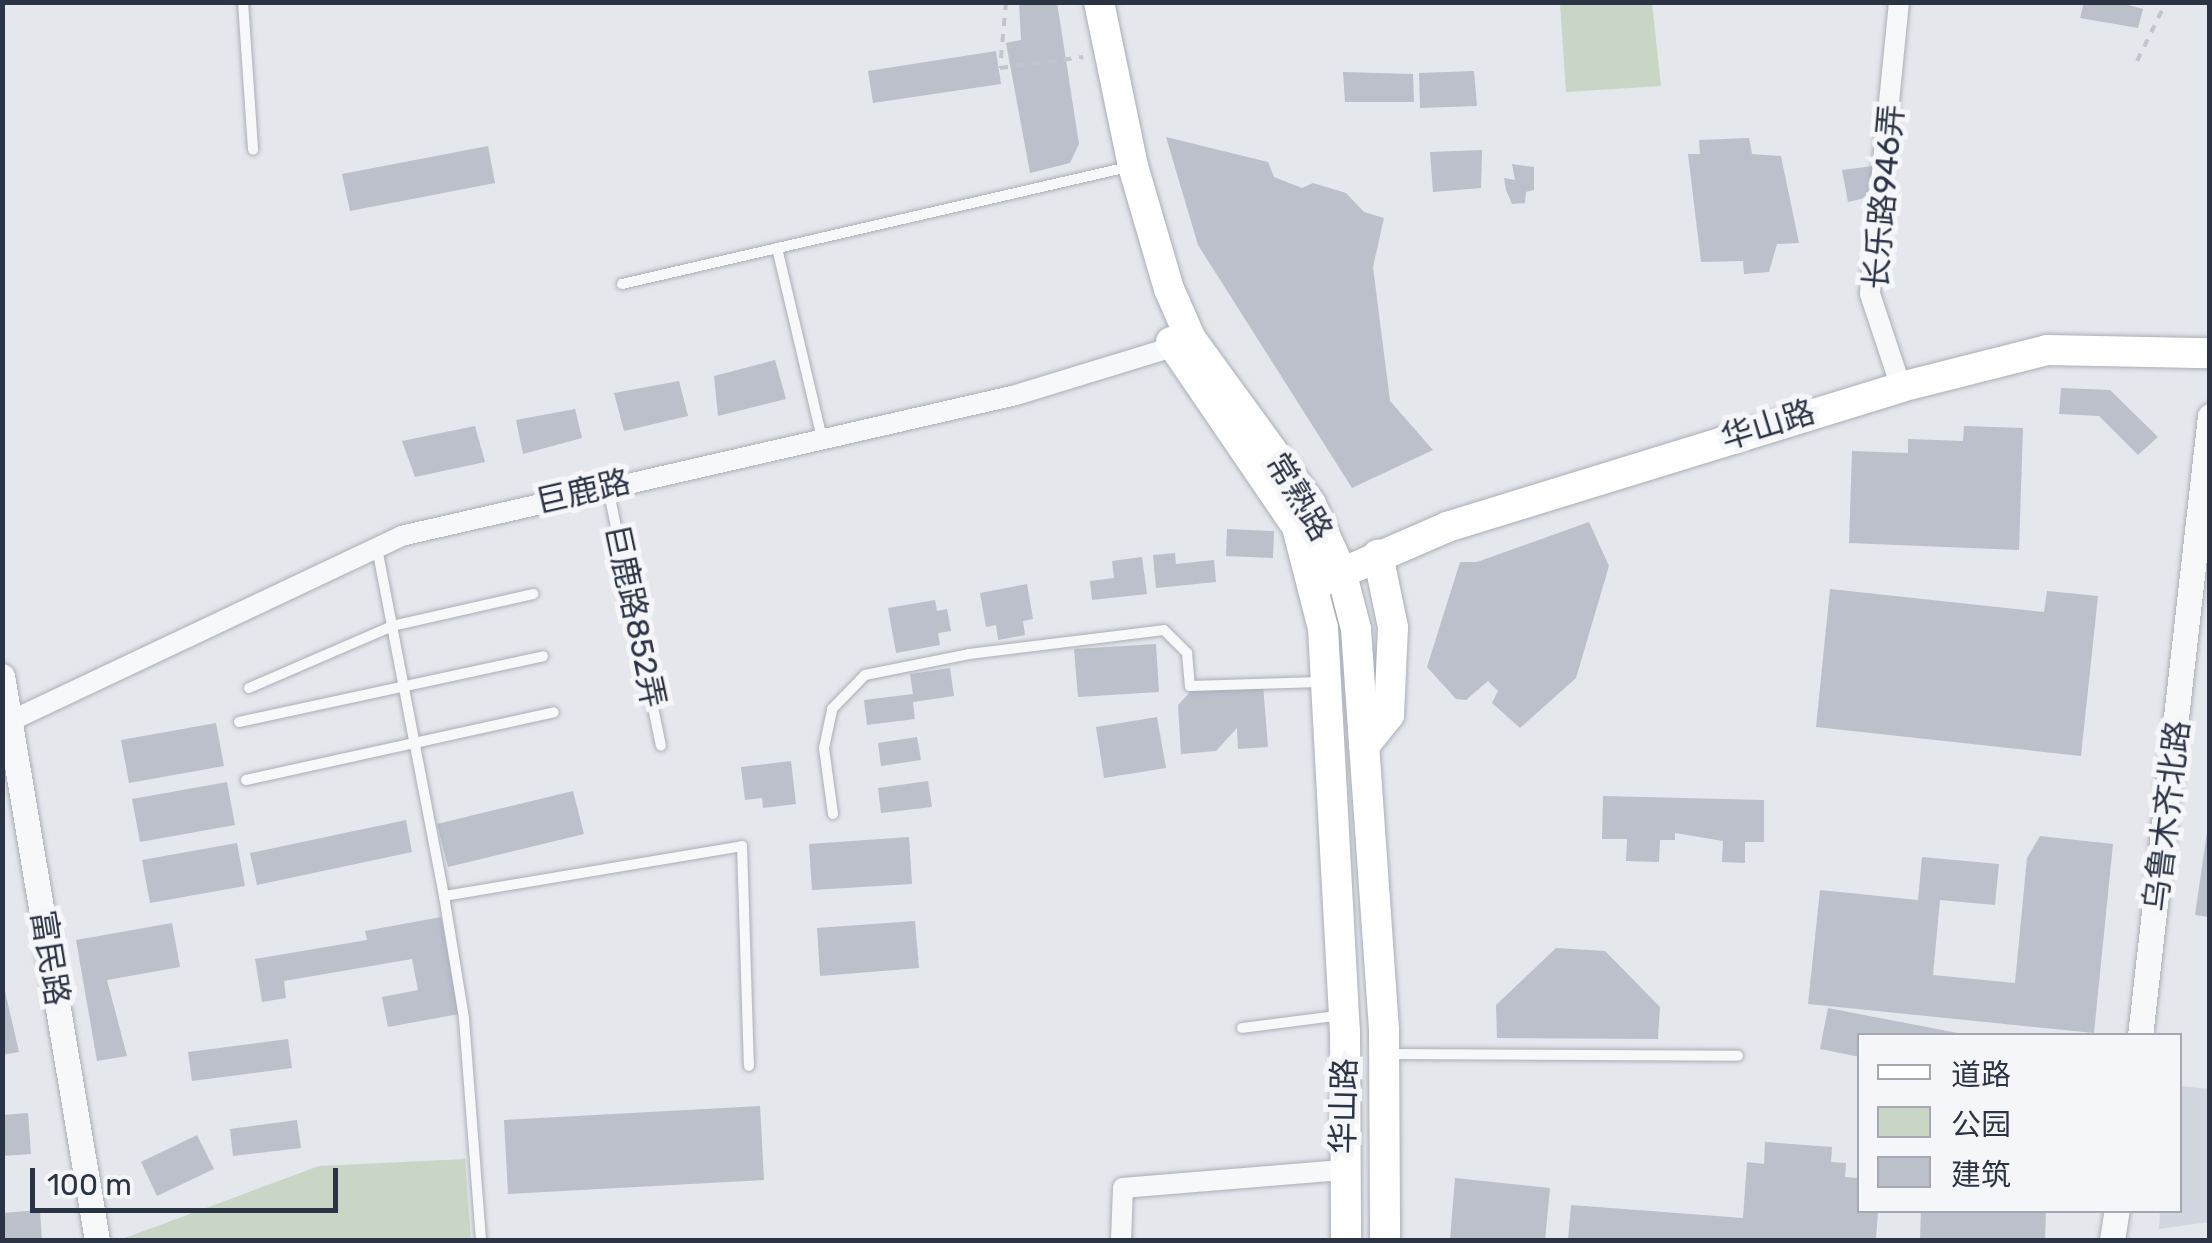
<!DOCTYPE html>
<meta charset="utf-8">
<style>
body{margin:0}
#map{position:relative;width:2212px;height:1243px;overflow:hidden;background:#e4e7ec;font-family:Rubik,"Noto Sans SC",sans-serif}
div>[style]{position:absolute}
.built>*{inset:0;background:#d2d6de}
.green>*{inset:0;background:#c9d6c5}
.building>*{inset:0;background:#bbc0ca}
.path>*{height:4px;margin-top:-2px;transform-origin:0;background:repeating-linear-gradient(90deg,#c2c5cb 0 8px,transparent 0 16px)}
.roads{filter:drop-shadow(0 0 2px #a9aeb7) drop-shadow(0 0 2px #a9aeb7)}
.service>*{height:10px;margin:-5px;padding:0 5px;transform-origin:5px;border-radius:5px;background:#f7f8fa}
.minor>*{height:20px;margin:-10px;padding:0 10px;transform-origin:10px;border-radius:10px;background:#f7f8fa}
.tertiary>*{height:25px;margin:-12.5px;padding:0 12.5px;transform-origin:12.5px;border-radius:12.5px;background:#f7f8fa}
.secondary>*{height:30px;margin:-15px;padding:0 15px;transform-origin:15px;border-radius:15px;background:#fff}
span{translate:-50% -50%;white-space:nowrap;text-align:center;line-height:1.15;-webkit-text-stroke:10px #f4f6f9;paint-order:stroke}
.street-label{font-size:32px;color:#2b3445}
.frame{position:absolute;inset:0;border:5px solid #2b3445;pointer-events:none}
.legend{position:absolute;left:1857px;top:1033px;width:325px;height:180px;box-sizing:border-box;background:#f4f6f9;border:2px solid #a4a8b1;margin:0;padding:12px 18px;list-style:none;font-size:30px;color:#2b3445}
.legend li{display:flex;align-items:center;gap:20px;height:50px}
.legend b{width:50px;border:2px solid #a4a8b1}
.scale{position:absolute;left:30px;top:1168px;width:308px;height:45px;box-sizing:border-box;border:5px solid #2b3445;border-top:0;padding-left:12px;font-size:30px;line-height:35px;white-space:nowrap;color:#2b3445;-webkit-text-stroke:8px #f4f6f9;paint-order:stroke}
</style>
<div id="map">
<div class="built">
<div style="clip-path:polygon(2180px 1086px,2209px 1089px,2209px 1222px,2159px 1229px,2160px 1211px,2180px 1210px)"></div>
</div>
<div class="green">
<div style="clip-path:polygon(1560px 3px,1652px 3px,1661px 86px,1566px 92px)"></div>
<div style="clip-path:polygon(465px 1159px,471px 1240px,125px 1238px,319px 1166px)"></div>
</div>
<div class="building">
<div style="clip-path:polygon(1019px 2px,1057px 2px,1079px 144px,1070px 163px,1030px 173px,1006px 43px,1021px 40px)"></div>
<div style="clip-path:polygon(2084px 2px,2118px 2px,2143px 9px,2138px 28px,2080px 18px)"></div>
<div style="clip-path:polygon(996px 51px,1001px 84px,873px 103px,868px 71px)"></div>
<div style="clip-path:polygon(1474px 71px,1477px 106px,1420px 108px,1419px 73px)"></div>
<div style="clip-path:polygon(1343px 72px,1413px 74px,1414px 102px,1345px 102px)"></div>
<div style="clip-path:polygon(1166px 137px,1268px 162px,1274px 177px,1302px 188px,1313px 183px,1346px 193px,1364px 212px,1384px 218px,1373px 267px,1390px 401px,1433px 450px,1352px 488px,1198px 245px)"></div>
<div style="clip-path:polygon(1749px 138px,1752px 154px,1781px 156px,1799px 243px,1777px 244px,1769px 272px,1744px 274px,1743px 261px,1701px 262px,1688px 154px,1700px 154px,1699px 140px)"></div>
<div style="clip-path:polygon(488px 146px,495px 183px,350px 211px,342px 174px)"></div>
<div style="clip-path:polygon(1482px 150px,1481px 188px,1433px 192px,1430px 152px)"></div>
<div style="clip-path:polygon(1512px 164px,1534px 167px,1534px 190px,1526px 192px,1525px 203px,1512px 204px,1506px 190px,1504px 178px,1515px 180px)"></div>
<div style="clip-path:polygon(1873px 166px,1873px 196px,1848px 202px,1842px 170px)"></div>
<div style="clip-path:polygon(775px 360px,786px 399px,718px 416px,714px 376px)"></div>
<div style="clip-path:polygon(679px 381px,688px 416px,624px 431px,614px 393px)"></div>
<div style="clip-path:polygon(2061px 388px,2110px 390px,2158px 437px,2138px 455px,2099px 416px,2059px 414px)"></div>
<div style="clip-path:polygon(575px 409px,582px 438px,523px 454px,516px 420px)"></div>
<div style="clip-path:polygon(475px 426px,485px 462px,415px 477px,402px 441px)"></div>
<div style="clip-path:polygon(1964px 426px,2023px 428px,2019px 550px,1849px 543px,1852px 451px,1908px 453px,1908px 439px,1963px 441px)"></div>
<div style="clip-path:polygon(1589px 522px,1609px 566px,1576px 678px,1520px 728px,1492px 703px,1498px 691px,1488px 681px,1466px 700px,1456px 699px,1427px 667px,1460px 562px,1477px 562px)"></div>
<div style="clip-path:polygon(1227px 529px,1274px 531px,1273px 558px,1226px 556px)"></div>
<div style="clip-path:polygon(1175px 553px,1176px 564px,1214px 560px,1216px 582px,1156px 588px,1153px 555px)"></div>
<div style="clip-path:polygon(1142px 557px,1147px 594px,1092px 600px,1090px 581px,1114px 578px,1112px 561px)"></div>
<div style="clip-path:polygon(1027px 584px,1033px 619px,1023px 621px,1025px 635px,998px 640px,996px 625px,986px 627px,980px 593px)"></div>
<div style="clip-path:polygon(1830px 589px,2044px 612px,2047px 591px,2098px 596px,2081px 756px,1816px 727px)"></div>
<div style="clip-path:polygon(935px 600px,937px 611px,947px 609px,951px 631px,938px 633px,940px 645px,896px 653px,888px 608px)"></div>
<div style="clip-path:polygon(1156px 644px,1159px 692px,1078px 697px,1074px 649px)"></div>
<div style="clip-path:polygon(950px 668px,954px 696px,913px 702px,915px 719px,867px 725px,864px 700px,913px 694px,910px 674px)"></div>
<div style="clip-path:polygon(1263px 684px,1268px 747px,1238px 749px,1237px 728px,1216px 751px,1181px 754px,1178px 705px,1193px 689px)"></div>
<div style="clip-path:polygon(1157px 717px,1166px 768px,1104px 778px,1096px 727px)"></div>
<div style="clip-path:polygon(216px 723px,224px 766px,129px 783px,121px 740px)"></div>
<div style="clip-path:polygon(917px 737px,921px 760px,881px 766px,878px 743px)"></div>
<div style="clip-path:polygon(791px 761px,796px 804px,763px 808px,762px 798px,745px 800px,741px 767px)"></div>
<div style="clip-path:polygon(928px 781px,932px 807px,881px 813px,878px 788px)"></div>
<div style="clip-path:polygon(227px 782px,235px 825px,140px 842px,132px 799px)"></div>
<div style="clip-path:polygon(573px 791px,584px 834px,448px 867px,437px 824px)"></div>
<div style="clip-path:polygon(1603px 796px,1764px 800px,1764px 842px,1745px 842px,1745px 863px,1722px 862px,1723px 841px,1675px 833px,1675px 840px,1660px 840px,1659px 862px,1626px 861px,1627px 839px,1602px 839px)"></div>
<div style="clip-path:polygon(406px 820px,412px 852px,257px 885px,250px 853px)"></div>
<div style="clip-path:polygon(2207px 832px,2210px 832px,2210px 917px,2195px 915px)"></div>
<div style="clip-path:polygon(2040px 836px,2113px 844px,2094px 1033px,1808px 1004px,1820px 890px,1918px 900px,1922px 857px,1999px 864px,1995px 905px,1940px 900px,1933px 975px,2015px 983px,2027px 858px)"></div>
<div style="clip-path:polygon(909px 837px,912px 884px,812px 890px,809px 844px)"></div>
<div style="clip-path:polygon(237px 843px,245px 886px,150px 903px,142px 860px)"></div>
<div style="clip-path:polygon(441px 917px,459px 1014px,388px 1027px,382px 997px,418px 990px,412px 959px,284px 981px,286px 998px,262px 1002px,255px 959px,367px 940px,365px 931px)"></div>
<div style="clip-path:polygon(915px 921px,919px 968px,820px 976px,817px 928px)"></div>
<div style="clip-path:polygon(172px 923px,180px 967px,107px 980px,127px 1056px,97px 1061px,76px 940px)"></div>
<div style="clip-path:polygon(1556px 948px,1605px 951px,1660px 1007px,1658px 1039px,1497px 1038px,1496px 1005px)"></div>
<div style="clip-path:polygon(2px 978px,19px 1052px,2px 1055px)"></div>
<div style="clip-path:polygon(1828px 1008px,1963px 1034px,1963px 1036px,1860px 1036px,1860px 1057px,1820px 1049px)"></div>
<div style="clip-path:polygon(288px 1039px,292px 1068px,192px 1081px,188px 1052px)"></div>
<div style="clip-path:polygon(760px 1106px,764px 1180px,508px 1194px,504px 1120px)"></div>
<div style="clip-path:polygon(28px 1113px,31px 1154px,2px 1156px,2px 1115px)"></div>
<div style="clip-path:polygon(297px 1120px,301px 1148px,233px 1156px,230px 1129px)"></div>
<div style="clip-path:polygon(197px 1135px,214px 1169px,157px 1196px,141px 1162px)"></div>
<div style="clip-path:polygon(1765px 1142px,1832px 1147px,1831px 1162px,1846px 1163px,1845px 1177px,1857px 1178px,1860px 1210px,1878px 1210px,1876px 1240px,1568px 1240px,1571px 1205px,1743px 1218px,1747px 1162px,1764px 1164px)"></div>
<div style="clip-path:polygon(1455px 1178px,1550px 1188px,1545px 1240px,1450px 1240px)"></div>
<div style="clip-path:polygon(40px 1210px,42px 1240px,2px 1240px,2px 1213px)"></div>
<div style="clip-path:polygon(1921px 1210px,2046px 1210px,2045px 1240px,1920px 1240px)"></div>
</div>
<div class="path">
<div style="left:1006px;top:2px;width:66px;rotate:95.2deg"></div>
<div style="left:1000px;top:68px;width:84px;rotate:-7.5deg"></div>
<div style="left:2137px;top:61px;width:66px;rotate:-63.8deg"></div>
</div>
<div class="roads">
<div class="service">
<div style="left:243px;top:2px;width:148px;rotate:86.1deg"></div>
<div style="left:777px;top:248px;width:196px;rotate:76.7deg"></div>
<div style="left:622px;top:284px;width:519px;rotate:-13.02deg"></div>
<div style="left:608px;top:488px;width:263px;rotate:78.4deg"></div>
<div style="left:377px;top:548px;width:354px;rotate:79.1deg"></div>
<div style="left:249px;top:688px;width:156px;rotate:-23.4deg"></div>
<div style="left:392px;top:626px;width:145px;rotate:-12.8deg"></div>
<div style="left:239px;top:722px;width:311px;rotate:-12.2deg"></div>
<div style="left:246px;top:780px;width:315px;rotate:-12.4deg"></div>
<div style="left:833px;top:814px;width:67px;rotate:-97.8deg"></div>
<div style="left:824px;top:748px;width:40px;rotate:-78deg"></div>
<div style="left:832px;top:709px;width:47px;rotate:-45.9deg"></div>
<div style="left:865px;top:675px;width:106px;rotate:-11.4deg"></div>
<div style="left:969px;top:654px;width:196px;rotate:-7deg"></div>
<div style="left:1164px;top:630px;width:33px;rotate:45deg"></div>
<div style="left:1187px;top:653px;width:33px;rotate:85deg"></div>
<div style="left:1190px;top:686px;width:130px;rotate:-1.8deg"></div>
<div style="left:1242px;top:1028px;width:102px;rotate:-7.3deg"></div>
<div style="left:1390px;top:1054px;width:348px;rotate:0.3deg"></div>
<div style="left:481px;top:1240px;width:223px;rotate:-94.4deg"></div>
<div style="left:464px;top:1018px;width:124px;rotate:-99.3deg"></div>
<div style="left:444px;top:896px;width:302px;rotate:-9.5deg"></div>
<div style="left:742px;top:846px;width:220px;rotate:88.2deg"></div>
</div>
<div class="minor">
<div style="left:1899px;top:2px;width:293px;rotate:95.7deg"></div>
<div style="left:1870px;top:294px;width:98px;rotate:71.6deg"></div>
<div style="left:2px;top:725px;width:441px;rotate:-25.3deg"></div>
<div style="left:401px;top:536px;width:631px;rotate:-12.91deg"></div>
<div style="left:1016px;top:395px;width:178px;rotate:-17deg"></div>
<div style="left:1121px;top:1240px;width:52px;rotate:-87.8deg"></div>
<div style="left:1123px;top:1188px;width:222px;rotate:-4.7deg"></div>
</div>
<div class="tertiary">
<div style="left:2px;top:676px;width:572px;rotate:80.44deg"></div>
<div style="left:2140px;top:1036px;width:624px;rotate:-83.56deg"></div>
<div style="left:2112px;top:1240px;width:30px;rotate:-81deg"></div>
</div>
<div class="secondary">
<div style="left:1099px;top:2px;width:167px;rotate:78.3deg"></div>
<div style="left:1133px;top:166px;width:128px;rotate:73.7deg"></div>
<div style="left:1169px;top:289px;width:55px;rotate:66.3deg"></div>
<div style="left:1191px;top:339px;width:204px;rotate:54deg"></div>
<div style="left:1311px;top:504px;width:73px;rotate:65.9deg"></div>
<div style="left:1341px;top:571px;width:60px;rotate:75.5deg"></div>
<div style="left:1356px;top:629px;width:402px;rotate:86deg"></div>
<div style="left:1384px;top:1030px;width:210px;rotate:89.7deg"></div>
<div style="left:1171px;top:342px;width:224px;rotate:55.7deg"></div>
<div style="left:1297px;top:527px;width:104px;rotate:75.6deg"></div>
<div style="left:1323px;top:628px;width:404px;rotate:86.9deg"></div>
<div style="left:1345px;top:1031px;width:209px;rotate:89.7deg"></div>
<div style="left:1323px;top:581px;width:135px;rotate:-23.5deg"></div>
<div style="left:1447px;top:527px;width:475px;rotate:-17.1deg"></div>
<div style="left:1901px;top:387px;width:151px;rotate:-14.2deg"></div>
<div style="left:2047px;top:350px;width:163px;rotate:1.1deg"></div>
<div style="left:1364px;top:746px;width:40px;rotate:-51deg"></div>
<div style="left:1389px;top:715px;width:88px;rotate:-87.4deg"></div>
<div style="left:1393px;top:627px;width:74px;rotate:-101.8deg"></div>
</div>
</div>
<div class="street-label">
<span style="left:1884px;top:197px;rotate:-85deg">长乐路946弄</span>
<span style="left:1768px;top:425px;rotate:-17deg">华山路</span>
<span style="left:583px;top:492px;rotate:-13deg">巨鹿路</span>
<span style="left:1299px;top:497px;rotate:59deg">常熟路</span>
<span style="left:635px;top:616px;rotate:78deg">巨鹿路852弄</span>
<span style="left:2167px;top:816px;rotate:-83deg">乌鲁木齐北路</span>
<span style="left:50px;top:958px;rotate:81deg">富民路</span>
<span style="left:1344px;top:1106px;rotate:-89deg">华山路</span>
</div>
<div class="frame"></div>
<ul class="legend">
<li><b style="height:12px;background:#fff"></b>道路</li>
<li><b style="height:28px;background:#c9d6c5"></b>公园</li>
<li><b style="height:28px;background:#bbc0ca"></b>建筑</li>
</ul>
<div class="scale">100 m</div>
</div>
